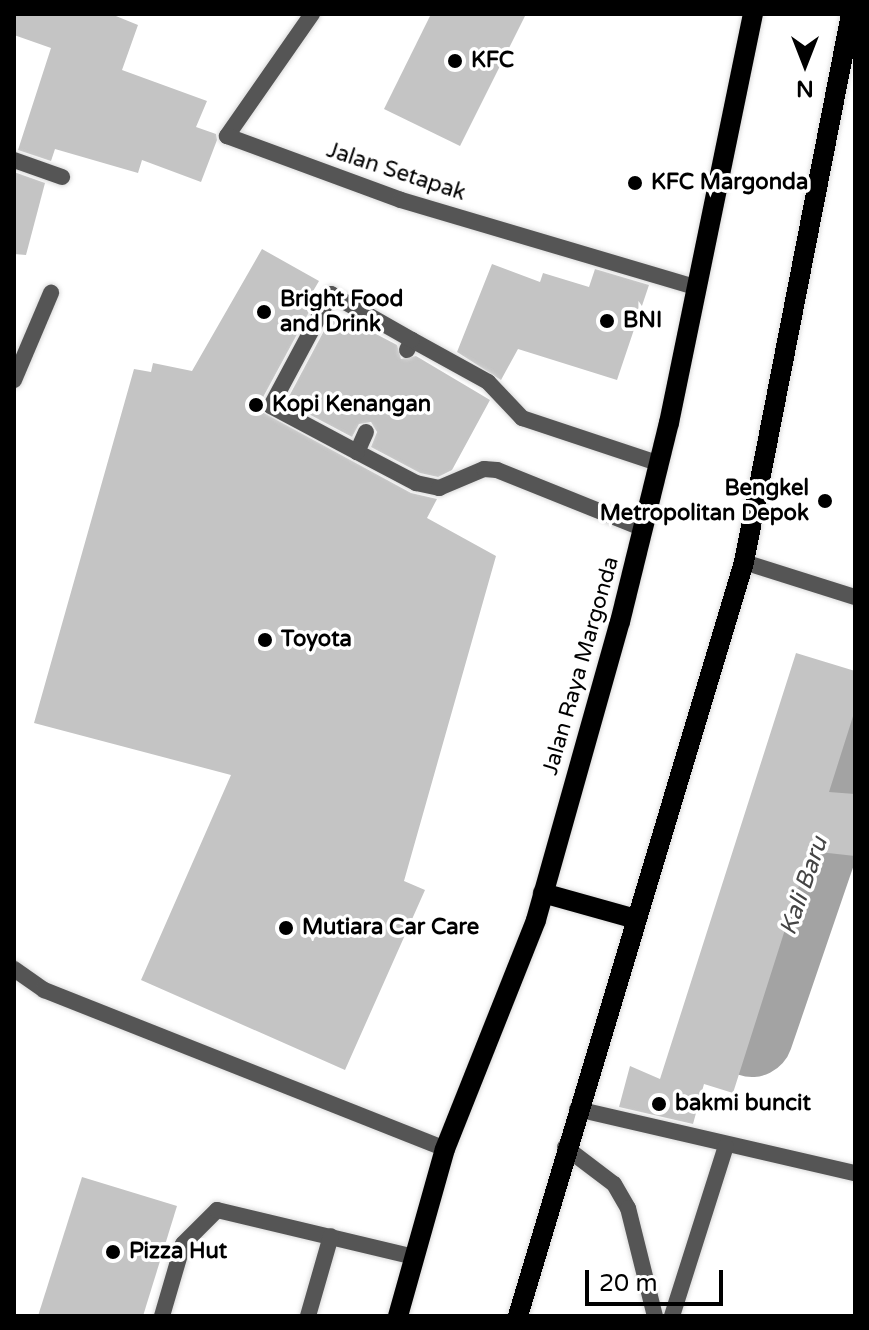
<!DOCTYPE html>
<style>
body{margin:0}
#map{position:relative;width:869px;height:1330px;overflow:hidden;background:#fff;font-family:"Varela Round",sans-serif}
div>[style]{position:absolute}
.river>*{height:82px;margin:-41px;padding:0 41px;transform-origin:41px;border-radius:41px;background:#a3a3a3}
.building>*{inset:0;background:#c4c4c4}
.roads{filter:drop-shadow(0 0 2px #dbdbdb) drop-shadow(0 0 2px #dbdbdb)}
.service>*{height:16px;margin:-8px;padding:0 8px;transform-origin:8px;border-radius:8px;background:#555}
.minor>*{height:16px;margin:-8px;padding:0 8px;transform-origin:8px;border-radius:8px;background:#555}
.primary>*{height:20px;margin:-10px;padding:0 10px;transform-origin:10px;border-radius:10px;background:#000}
.dots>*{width:22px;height:22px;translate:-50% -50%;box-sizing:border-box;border:4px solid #fff;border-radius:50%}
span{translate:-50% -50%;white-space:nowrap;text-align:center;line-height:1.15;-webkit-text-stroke:7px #fff;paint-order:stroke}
.poi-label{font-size:22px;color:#000;font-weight:700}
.left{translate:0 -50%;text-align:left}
.right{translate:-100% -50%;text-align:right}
.street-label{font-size:22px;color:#000}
.water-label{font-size:24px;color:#444;font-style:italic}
.frame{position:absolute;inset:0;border:16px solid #000;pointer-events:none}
.north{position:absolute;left:765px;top:24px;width:80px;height:80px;-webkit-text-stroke:6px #fff;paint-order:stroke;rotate:180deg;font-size:22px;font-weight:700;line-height:32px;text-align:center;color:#000}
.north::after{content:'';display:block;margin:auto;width:28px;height:36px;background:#000;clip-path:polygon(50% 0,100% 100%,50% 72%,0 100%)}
.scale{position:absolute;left:585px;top:1270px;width:138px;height:36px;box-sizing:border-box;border:4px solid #000;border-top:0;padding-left:10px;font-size:24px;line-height:28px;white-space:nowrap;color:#000;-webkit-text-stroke:6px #fff;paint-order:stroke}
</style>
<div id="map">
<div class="river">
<div style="left:752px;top:1036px;width:317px;rotate:-71.1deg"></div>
</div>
<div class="building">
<div style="clip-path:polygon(14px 14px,111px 14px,138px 25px,122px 70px,207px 101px,196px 127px,216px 134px,217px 140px,201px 182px,142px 160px,138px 173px,55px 149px,51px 161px,18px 150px,51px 48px,14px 35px)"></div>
<div style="clip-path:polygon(431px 14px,526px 14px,460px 146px,384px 109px)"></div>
<div style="clip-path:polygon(14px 172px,45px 183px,26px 255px,14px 254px)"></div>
<div style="clip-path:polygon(262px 249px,319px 281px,309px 298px,315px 301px,261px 401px,262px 412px,411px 493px,437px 499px,427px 518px,496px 556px,404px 881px,425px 890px,345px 1070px,141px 980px,231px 775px,34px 723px,134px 369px,151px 372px,153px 363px,192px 371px)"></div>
<div style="clip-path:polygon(492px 264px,540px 282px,543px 273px,589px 287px,595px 269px,649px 285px,617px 380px,518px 349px,501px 380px,457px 352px)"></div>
<div style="clip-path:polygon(334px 312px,397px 345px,401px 359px,416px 356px,490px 400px,452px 470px,438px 477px,420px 473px,371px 447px,377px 432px,371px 422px,359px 424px,352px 437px,286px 402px)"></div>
<div style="clip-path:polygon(796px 653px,855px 671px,855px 710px,829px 792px,855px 794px,855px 856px,810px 851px,733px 1093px,704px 1084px,693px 1124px,619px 1107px,630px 1066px,660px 1079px)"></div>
<div style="clip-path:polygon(82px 1177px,177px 1206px,143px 1316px,38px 1316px)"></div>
</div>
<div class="roads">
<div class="service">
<div style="left:407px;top:350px;width:11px;rotate:-63deg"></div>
<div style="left:412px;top:340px;width:87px;rotate:28.9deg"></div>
<div style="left:488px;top:382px;width:50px;rotate:46.6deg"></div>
<div style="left:522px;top:418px;width:145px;rotate:18.4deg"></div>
<div style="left:14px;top:380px;width:95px;rotate:-67deg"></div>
<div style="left:366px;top:432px;width:22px;rotate:114deg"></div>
<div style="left:357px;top:452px;width:67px;rotate:27.7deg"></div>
<div style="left:416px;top:483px;width:24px;rotate:12deg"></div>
<div style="left:439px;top:488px;width:49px;rotate:-22.9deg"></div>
<div style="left:484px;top:469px;width:13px;rotate:4deg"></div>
<div style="left:497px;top:470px;width:158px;rotate:21.9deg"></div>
<div style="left:357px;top:452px;width:98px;rotate:-151.9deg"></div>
<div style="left:271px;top:406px;width:127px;rotate:-61.8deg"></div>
<div style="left:331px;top:294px;width:93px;rotate:29.6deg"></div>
<div style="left:14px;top:969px;width:37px;rotate:35deg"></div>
<div style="left:44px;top:990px;width:431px;rotate:21.6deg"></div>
<div style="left:577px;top:1109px;width:285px;rotate:13deg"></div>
<div style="left:565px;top:1147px;width:61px;rotate:37.1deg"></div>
<div style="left:614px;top:1184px;width:28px;rotate:60deg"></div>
<div style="left:628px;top:1208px;width:111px;rotate:76deg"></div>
<div style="left:162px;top:1316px;width:75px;rotate:-73.7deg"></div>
<div style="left:183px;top:1244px;width:48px;rotate:-45deg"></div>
<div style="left:217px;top:1210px;width:204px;rotate:13.4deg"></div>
<div style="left:308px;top:1316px;width:83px;rotate:-74deg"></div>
<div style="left:672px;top:1316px;width:178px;rotate:-72.4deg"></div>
</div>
<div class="minor">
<div style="left:312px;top:14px;width:149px;rotate:124.9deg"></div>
<div style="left:227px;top:136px;width:185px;rotate:20.2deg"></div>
<div style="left:401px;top:200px;width:306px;rotate:16.5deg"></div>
<div style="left:14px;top:160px;width:51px;rotate:19.5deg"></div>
<div style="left:744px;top:562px;width:116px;rotate:17.5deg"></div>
</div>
<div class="primary">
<div style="left:543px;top:893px;width:97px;rotate:15.6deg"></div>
<div style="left:398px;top:1316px;width:173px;rotate:-74.3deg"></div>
<div style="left:445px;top:1149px;width:246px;rotate:-68.3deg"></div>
<div style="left:536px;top:920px;width:310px;rotate:-74.3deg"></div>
<div style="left:620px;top:622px;width:205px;rotate:-76.2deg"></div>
<div style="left:669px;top:423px;width:418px;rotate:-78.4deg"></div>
<div style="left:518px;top:1316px;width:787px;rotate:-73.31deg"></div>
<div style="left:744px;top:562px;width:558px;rotate:-78.95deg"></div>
</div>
</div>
<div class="dots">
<div style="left:455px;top:61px;background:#000"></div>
<div style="left:635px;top:183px;background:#000"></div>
<div style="left:264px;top:312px;background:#000"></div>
<div style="left:607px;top:321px;background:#000"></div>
<div style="left:256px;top:405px;background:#000"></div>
<div style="left:825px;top:501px;background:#000"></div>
<div style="left:265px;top:640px;background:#000"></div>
<div style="left:286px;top:928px;background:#000"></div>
<div style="left:659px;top:1104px;background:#000"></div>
<div style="left:113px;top:1252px;background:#000"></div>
</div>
<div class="poi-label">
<span class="left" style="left:471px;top:61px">KFC</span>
<span class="left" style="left:651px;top:183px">KFC Margonda</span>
<span class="left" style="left:280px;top:312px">Bright Food<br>and Drink</span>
<span class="left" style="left:623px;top:321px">BNI</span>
<span class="left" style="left:272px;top:405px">Kopi Kenangan</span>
<span class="right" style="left:809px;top:501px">Bengkel<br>Metropolitan Depok</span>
<span class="left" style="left:281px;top:640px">Toyota</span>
<span class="left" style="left:302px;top:928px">Mutiara Car Care</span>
<span class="left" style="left:675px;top:1104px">bakmi buncit</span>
<span class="left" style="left:129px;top:1252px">Pizza Hut</span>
</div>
<div class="street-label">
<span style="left:396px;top:172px;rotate:18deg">Jalan Setapak</span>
<span style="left:581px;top:666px;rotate:-74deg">Jalan Raya Margonda</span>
</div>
<div class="water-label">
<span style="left:804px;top:886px;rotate:-71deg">Kali Baru</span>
</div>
<div class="frame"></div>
<div class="north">N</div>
<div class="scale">20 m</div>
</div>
